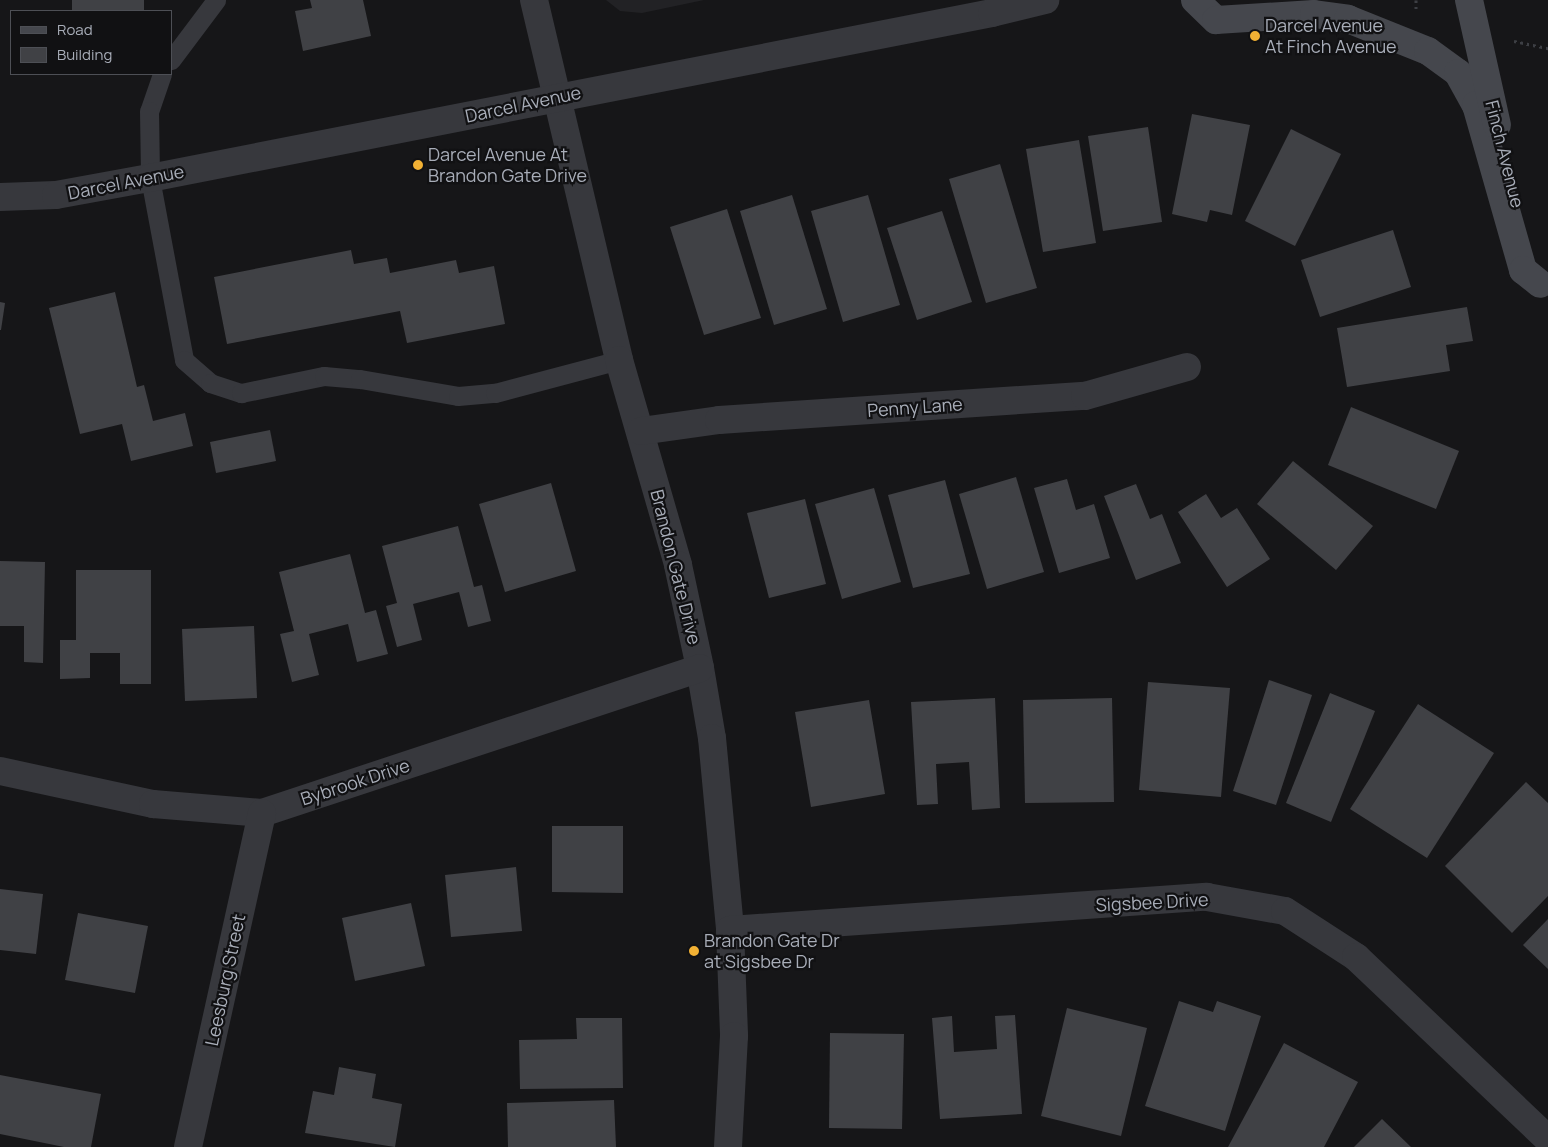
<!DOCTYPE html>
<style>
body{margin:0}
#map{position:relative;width:1548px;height:1147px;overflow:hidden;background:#161618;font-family:Manrope,sans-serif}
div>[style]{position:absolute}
.built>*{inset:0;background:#222225}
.building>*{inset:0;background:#404145}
.path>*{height:3px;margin-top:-1.5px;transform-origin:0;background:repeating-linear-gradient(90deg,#3d3f44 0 2.5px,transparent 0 6.5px)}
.service>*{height:19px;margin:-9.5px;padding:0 9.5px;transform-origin:9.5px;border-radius:9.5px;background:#37383d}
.minor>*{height:28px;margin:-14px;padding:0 14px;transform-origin:14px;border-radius:14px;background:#37383d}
.tertiary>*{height:28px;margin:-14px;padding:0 14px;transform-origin:14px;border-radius:14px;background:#37383d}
.secondary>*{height:28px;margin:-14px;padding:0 14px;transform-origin:14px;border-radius:14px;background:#45474d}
.dots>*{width:14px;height:14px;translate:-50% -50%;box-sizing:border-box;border:2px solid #111113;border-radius:50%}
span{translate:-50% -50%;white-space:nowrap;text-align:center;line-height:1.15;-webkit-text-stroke:4.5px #111113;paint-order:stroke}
.poi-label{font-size:18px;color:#a8adb8}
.left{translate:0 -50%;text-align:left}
.street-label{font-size:18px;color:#a8adb8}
.legend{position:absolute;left:10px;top:10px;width:162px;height:65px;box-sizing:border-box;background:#111113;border:1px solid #4d4f55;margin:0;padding:6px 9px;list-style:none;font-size:15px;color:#a8adb8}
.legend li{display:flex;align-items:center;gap:10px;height:25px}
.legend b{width:25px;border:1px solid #4d4f55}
</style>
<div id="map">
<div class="built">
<div style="clip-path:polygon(606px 0,704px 0,642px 13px,620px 11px)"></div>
</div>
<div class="building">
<div style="clip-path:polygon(72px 0,144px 0,144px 11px,72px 11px)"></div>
<div style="clip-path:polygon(310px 0,363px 0,371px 36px,303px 51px,295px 11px,312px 8px)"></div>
<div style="clip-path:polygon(1192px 114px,1250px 125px,1232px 215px,1210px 210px,1207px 222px,1172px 214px)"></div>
<div style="clip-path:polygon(1148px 127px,1162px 222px,1103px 231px,1088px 136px)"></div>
<div style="clip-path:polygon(1291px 129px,1341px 154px,1295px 246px,1245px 221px)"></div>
<div style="clip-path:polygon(1079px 140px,1096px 243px,1043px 252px,1026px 149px)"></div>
<div style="clip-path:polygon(1000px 164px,1037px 288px,986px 303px,949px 179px)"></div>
<div style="clip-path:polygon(792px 195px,827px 309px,774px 325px,740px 211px)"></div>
<div style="clip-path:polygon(868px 195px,900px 305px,843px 322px,811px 211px)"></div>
<div style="clip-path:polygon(727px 209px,761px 318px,704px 335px,670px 227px)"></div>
<div style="clip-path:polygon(942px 211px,972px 302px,917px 320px,887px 228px)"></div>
<div style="clip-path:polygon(1393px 230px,1411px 287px,1320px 317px,1301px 260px)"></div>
<div style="clip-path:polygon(351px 250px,354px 264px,387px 258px,390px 273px,456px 260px,459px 273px,494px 266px,505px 324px,407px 343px,400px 311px,227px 344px,214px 277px)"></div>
<div style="clip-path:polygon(115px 292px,137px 387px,144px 385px,153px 421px,185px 413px,193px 446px,131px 461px,122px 424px,80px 434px,49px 308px)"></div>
<div style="clip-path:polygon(0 302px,5px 303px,1px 330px,0 330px)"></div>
<div style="clip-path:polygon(1467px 307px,1473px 341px,1446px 345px,1450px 371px,1347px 387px,1337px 328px)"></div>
<div style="clip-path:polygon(1351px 407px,1459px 451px,1436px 509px,1328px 465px)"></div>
<div style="clip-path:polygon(270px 430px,276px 461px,216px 473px,210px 442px)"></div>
<div style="clip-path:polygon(1293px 461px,1373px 526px,1336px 570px,1257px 504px)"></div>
<div style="clip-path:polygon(1016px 477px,1044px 572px,987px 589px,959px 494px)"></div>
<div style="clip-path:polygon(1067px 479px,1076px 510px,1094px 504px,1110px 558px,1059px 573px,1034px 488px)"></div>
<div style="clip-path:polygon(945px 480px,970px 574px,913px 588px,888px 495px)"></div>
<div style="clip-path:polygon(551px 483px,576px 571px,505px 592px,479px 504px)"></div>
<div style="clip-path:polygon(1136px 484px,1150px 519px,1162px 514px,1181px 563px,1136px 580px,1104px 496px)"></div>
<div style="clip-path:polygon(874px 488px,901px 582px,842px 599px,815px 504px)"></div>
<div style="clip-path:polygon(1206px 494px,1221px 518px,1237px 508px,1270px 559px,1227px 587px,1178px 512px)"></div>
<div style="clip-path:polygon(805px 499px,826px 584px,769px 598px,747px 513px)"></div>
<div style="clip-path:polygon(458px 526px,474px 587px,482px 585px,491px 621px,468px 627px,459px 592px,413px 604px,422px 640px,397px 647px,386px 606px,397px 603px,382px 546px)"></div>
<div style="clip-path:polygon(350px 554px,365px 613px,376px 610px,388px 654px,357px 662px,348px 624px,309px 634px,319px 675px,292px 682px,280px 634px,294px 631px,279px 572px)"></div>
<div style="clip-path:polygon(0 561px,45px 562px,43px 663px,24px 662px,24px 626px,0 626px)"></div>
<div style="clip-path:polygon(76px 570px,151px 570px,151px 684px,120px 684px,120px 653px,90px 653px,90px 678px,60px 679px,60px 640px,76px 640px)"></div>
<div style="clip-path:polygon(254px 626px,257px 698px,185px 701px,182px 629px)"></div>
<div style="clip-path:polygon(1269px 680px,1312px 695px,1276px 805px,1233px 791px)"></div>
<div style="clip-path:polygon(1148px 682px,1230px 688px,1221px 797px,1139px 790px)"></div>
<div style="clip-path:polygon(1330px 693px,1375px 711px,1331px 822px,1286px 803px)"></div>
<div style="clip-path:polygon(995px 698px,1000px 808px,972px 810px,969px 762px,936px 764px,938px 804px,917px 805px,911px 702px)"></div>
<div style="clip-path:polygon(1112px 698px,1114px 802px,1025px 803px,1023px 700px)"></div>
<div style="clip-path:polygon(869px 700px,885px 794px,811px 807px,795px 712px)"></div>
<div style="clip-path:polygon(1418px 704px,1494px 753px,1427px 858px,1350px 809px)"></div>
<div style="clip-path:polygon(1526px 782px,1548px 803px,1548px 896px,1512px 933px,1445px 866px)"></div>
<div style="clip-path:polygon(552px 826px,623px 826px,623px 893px,552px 892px)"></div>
<div style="clip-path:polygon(516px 867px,522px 931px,451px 937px,445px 875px)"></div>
<div style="clip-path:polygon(0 889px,43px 894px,36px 954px,0 950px)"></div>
<div style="clip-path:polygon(411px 903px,425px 966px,355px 981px,342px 918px)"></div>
<div style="clip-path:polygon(78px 913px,148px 926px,135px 993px,65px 980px)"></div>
<div style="clip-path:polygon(1548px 919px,1548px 969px,1523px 945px)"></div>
<div style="clip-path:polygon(1179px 1001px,1213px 1012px,1217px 1001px,1261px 1016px,1225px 1131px,1145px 1106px)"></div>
<div style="clip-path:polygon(1067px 1008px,1147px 1028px,1121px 1136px,1041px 1116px)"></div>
<div style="clip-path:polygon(1015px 1015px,1022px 1114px,940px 1119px,932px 1018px,952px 1016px,954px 1052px,997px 1049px,995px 1016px)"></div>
<div style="clip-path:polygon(576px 1018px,622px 1018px,623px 1088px,520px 1089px,519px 1040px,577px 1039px)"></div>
<div style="clip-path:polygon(830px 1033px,904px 1034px,902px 1129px,829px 1128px)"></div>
<div style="clip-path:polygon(1284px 1043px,1358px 1082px,1324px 1147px,1228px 1147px)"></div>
<div style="clip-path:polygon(339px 1067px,376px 1074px,372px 1098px,402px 1104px,395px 1147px,305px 1133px,313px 1091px,334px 1095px)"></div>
<div style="clip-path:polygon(0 1075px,101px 1094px,91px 1147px,64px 1147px,0 1134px)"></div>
<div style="clip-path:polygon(614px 1100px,616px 1147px,508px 1147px,507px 1103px)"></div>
<div style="clip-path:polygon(1382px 1119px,1411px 1147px,1354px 1147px)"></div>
</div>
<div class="path">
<div style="left:1416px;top:0;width:9px;rotate:90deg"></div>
<div style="left:1514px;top:41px;width:35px;rotate:12deg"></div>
</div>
<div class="service">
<div style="left:171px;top:60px;width:75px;rotate:-53.1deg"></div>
<div style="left:162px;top:74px;width:39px;rotate:109deg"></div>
<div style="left:149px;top:111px;width:67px;rotate:89.1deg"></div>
<div style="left:150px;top:178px;width:185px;rotate:79.4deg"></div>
<div style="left:184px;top:360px;width:35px;rotate:41deg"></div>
<div style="left:210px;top:383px;width:33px;rotate:18deg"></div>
<div style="left:241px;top:393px;width:85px;rotate:-11.6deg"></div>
<div style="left:324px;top:376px;width:36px;rotate:5deg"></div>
<div style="left:360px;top:379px;width:99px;rotate:9.8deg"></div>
<div style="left:458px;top:396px;width:37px;rotate:-5deg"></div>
<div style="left:495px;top:393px;width:128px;rotate:-14.9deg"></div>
</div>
<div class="minor">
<div style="left:534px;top:0;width:370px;rotate:76.7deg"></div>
<div style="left:619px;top:360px;width:213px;rotate:73.9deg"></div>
<div style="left:678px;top:565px;width:105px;rotate:77.9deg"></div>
<div style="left:700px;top:668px;width:71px;rotate:80.3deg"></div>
<div style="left:712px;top:738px;width:193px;rotate:84.6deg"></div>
<div style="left:730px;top:930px;width:106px;rotate:87.8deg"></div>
<div style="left:734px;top:1036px;width:111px;rotate:93.1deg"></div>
<div style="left:641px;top:431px;width:79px;rotate:-8deg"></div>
<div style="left:719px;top:420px;width:367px;rotate:-3.8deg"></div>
<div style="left:1085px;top:396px;width:106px;rotate:-15.9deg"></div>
<div style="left:0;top:771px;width:157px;rotate:12.2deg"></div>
<div style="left:153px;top:804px;width:109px;rotate:4.7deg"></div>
<div style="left:262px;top:813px;width:461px;rotate:-18.3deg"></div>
<div style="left:730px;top:930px;width:478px;rotate:-4deg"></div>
<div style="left:1207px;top:897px;width:79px;rotate:10.2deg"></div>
<div style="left:1285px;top:911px;width:85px;rotate:32.9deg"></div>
<div style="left:1356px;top:957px;width:265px;rotate:43.5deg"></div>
<div style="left:188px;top:1147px;width:342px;rotate:-77.5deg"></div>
</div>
<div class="tertiary">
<div style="left:0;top:197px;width:56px;rotate:-2deg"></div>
<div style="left:56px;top:195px;width:96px;rotate:-10.3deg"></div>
<div style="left:150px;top:178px;width:858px;rotate:-11.09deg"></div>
<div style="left:992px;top:13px;width:55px;rotate:-13.8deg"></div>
</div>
<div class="secondary">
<div style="left:1195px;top:0;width:29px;rotate:44deg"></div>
<div style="left:1216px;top:20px;width:98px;rotate:-3.5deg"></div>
<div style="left:1314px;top:14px;width:34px;rotate:8deg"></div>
<div style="left:1348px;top:19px;width:86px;rotate:21.8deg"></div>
<div style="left:1428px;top:51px;width:37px;rotate:36deg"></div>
<div style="left:1458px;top:73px;width:37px;rotate:61deg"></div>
<div style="left:1476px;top:105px;width:172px;rotate:74.1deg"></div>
<div style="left:1523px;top:270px;width:22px;rotate:39deg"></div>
<div style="left:1469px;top:0;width:128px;rotate:77.4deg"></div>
</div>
<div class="dots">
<div style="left:1255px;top:36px;background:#f2b134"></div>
<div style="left:418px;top:165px;background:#f2b134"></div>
<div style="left:694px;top:951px;background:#f2b134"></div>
</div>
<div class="poi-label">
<span class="left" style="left:1265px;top:36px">Darcel Avenue<br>At Finch Avenue</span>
<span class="left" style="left:428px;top:165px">Darcel Avenue At<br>Brandon Gate Drive</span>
<span class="left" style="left:704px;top:951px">Brandon Gate Dr<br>at Sigsbee Dr</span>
</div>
<div class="street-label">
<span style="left:523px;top:104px;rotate:-12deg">Darcel Avenue</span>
<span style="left:1505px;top:154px;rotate:76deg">Finch Avenue</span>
<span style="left:126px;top:182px;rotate:-11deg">Darcel Avenue</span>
<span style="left:915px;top:407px;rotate:-4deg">Penny Lane</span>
<span style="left:676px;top:567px;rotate:76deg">Brandon Gate Drive</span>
<span style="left:355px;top:782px;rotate:-18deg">Bybrook Drive</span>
<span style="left:1152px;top:902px;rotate:-3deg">Sigsbee Drive</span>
<span style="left:225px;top:980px;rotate:-78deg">Leesburg Street</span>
</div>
<ul class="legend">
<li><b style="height:6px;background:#45474d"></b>Road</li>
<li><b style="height:14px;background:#404145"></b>Building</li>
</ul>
</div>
